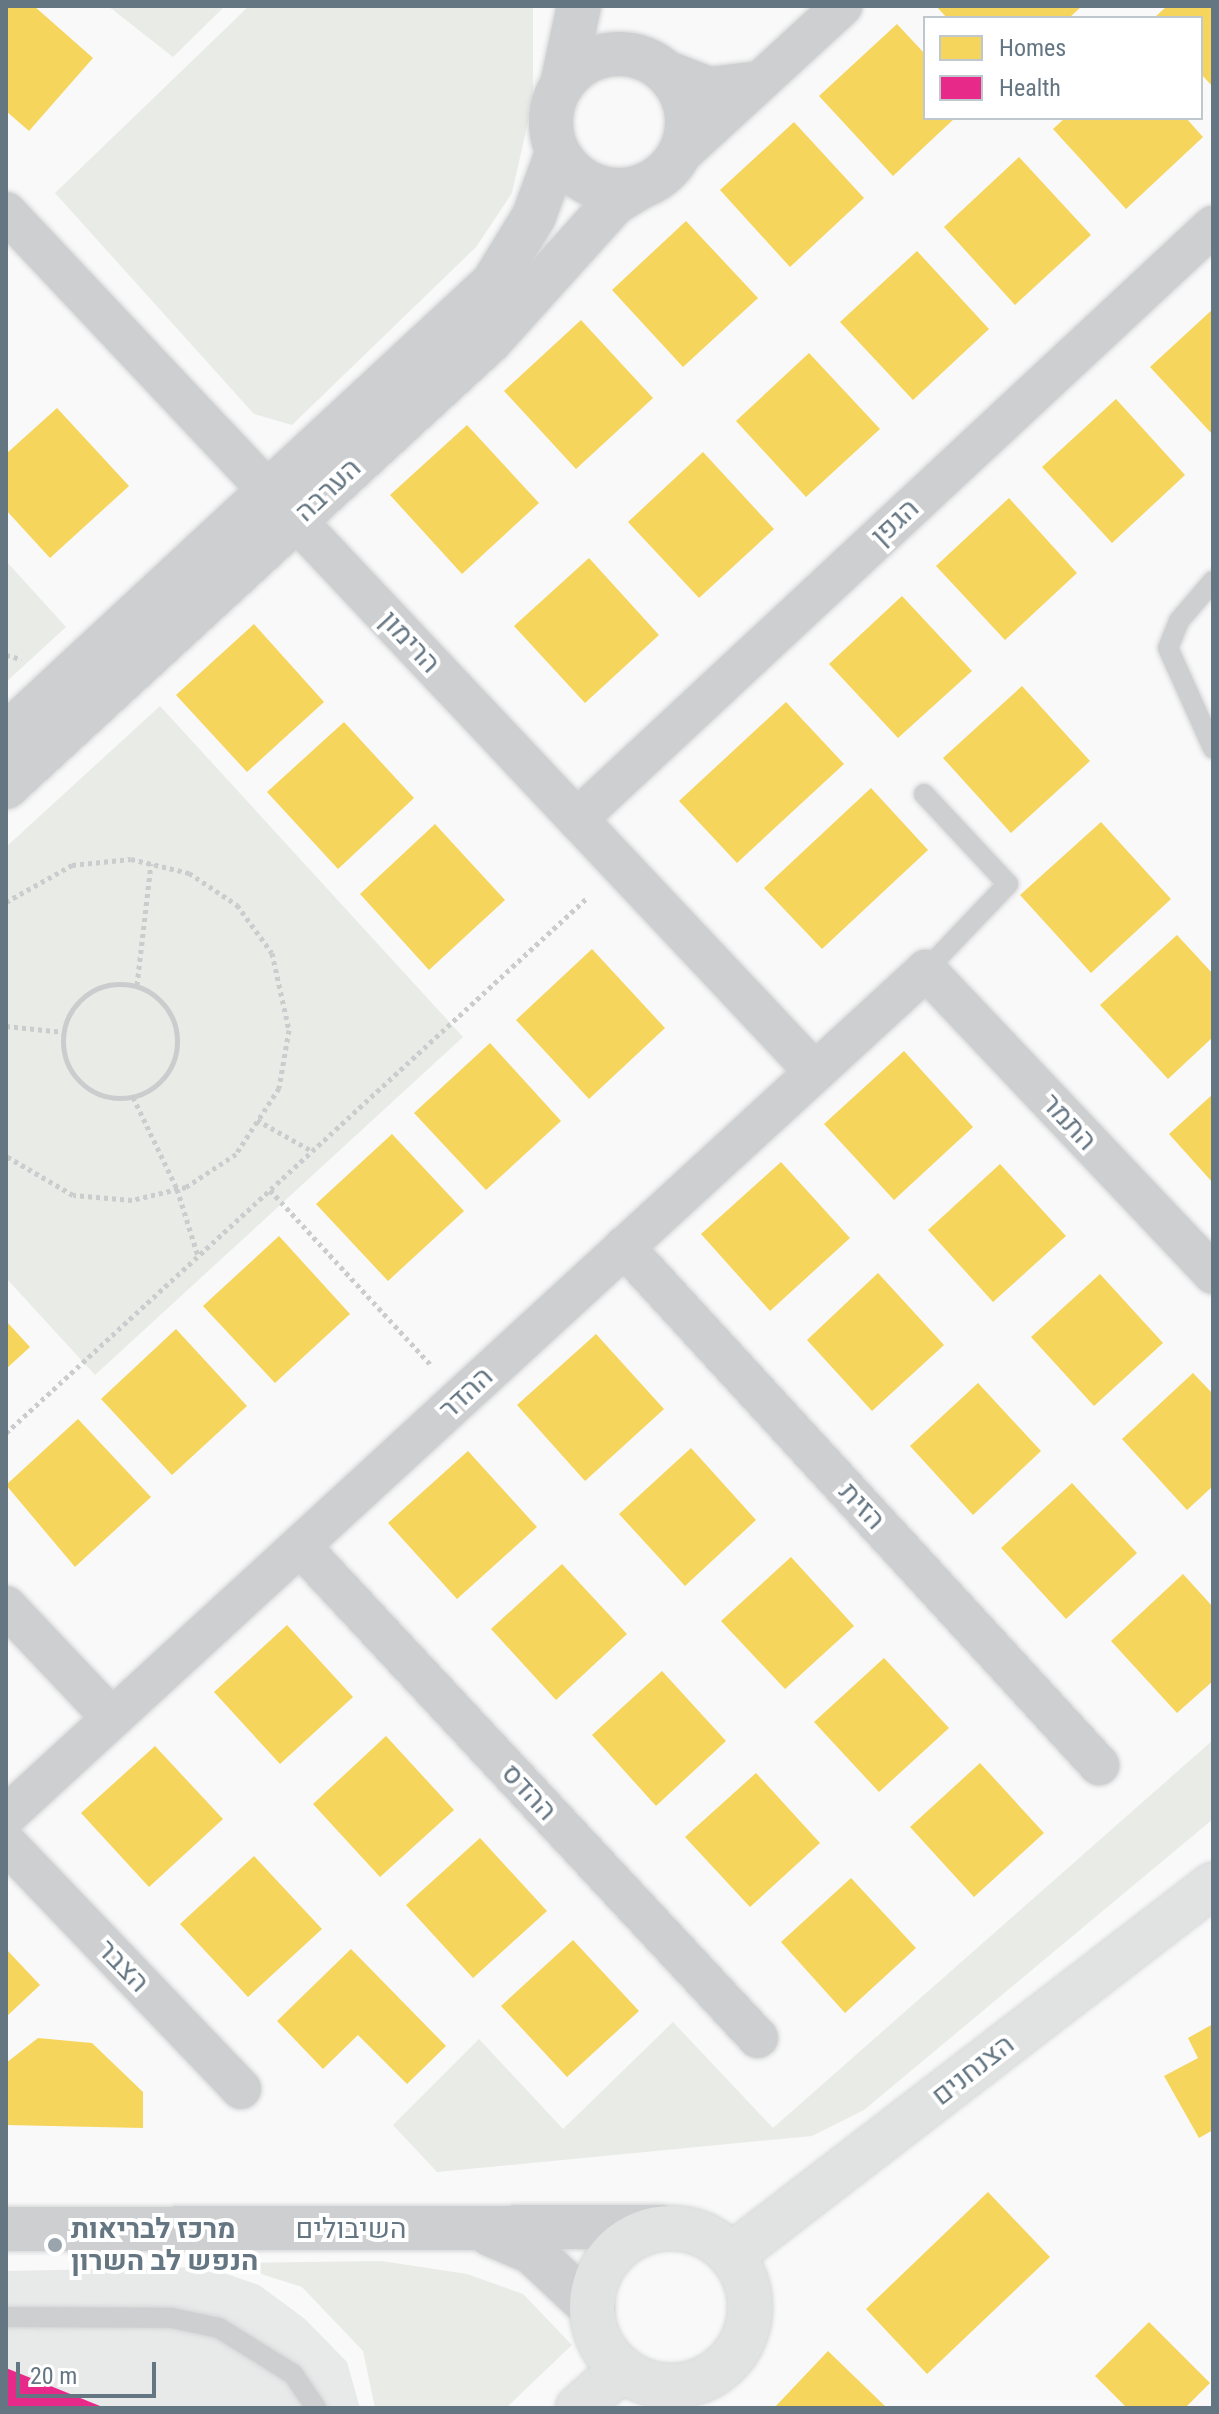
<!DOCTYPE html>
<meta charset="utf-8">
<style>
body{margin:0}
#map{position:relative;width:1219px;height:2414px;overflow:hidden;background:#f9f9f9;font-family:"Roboto Condensed",Heebo,sans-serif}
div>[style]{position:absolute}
.built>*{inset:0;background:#e8e9e9}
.green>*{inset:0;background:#e8ebe6}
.homes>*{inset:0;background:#f6d55c}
.health>*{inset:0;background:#e7298a}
.path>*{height:5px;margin-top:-2.5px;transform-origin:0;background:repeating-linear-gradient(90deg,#cbcccd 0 4px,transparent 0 8px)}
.path>.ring{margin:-2.5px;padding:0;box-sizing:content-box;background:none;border:5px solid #cbcccd;border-radius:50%}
.roads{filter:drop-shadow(0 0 2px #d5d6d7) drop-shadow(0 0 2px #d5d6d7)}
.service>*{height:20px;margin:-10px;padding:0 10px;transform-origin:10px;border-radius:10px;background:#cecfd0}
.minor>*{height:40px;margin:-20px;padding:0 20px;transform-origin:20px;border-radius:20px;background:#cecfd0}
.tertiary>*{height:44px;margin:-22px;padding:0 22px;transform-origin:22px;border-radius:22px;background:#cecfd0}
.tertiary>.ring{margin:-22px;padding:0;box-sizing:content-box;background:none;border:44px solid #cecfd0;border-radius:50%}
.secondary>*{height:44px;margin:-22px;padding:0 22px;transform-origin:22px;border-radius:22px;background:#e1e2e2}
.secondary>.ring{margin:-22px;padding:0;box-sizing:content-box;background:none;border:44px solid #e1e2e2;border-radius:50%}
.dots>*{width:22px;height:22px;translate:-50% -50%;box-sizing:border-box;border:4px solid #fff;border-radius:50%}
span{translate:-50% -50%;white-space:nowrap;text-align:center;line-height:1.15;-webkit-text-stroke:8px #fff;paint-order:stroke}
.street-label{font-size:28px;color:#657683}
.poi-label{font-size:28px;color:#657683;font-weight:700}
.left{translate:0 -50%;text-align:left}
.frame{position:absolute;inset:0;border:8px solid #657683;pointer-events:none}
.legend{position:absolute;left:923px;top:16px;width:280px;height:104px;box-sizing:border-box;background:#fff;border:2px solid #c1c8cd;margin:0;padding:10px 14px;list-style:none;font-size:24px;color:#657683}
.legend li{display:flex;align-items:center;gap:16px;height:40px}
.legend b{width:40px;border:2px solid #c1c8cd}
.scale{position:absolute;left:16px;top:2362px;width:140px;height:36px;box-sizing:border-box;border:4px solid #657683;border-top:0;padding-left:10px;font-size:24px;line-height:28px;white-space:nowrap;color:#657683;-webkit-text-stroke:6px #fff;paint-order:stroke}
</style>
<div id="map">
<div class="built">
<div style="clip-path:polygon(206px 2267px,259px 2285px,305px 2319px,347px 2362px,360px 2408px,6px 2408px,6px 2271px)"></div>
</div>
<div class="green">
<div style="clip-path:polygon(108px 6px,225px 6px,173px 57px)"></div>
<div style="clip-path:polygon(249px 6px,533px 6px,533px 99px,512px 193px,476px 247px,292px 425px,254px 414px,55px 193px)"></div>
<div style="clip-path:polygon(6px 561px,66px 627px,6px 682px)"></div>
<div style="clip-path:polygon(160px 706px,463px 1037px,95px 1375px,6px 1278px,6px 847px)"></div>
<div style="clip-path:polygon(1213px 1740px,1213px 1819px,864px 2110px,812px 2136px,437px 2172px,393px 2125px,479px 2039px,563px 2129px,673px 2022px,773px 2128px)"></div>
<div style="clip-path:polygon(381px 2261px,467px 2274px,523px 2294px,572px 2345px,506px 2408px,375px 2408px,363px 2351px,302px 2287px,227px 2263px)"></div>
</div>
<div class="homes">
<div style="clip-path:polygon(6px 6px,34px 6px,93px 58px,29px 131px,6px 111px)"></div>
<div style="clip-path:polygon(936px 6px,1082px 6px,1069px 18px,947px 18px)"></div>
<div style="clip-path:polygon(1167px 6px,1213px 6px,1213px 87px,1201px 74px,1201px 18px,1154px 18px)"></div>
<div style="clip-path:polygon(897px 24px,925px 54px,925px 118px,955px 118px,893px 176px,819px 96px)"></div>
<div style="clip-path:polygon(1065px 118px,1186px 118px,1203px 137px,1126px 209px,1053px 129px)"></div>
<div style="clip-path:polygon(794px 122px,864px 198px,790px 267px,720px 190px)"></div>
<div style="clip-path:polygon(1019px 157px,1091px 235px,1015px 305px,944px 227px)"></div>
<div style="clip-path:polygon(686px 221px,758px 298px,683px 367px,612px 290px)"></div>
<div style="clip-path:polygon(917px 251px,989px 329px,913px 400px,840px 322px)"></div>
<div style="clip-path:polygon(1213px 309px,1213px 435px,1150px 367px)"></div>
<div style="clip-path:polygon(581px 320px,653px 398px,576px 469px,504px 391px)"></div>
<div style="clip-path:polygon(809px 353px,880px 429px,806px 497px,736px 421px)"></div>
<div style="clip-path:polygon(1116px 399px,1185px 475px,1112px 543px,1042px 467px)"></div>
<div style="clip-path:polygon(57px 408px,129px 486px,50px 558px,6px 510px,6px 454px)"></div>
<div style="clip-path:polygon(467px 425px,539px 503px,462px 574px,390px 495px)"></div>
<div style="clip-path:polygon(703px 452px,774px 529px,699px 598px,628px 522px)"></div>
<div style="clip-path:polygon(1009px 498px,1077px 573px,1005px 640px,936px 566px)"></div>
<div style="clip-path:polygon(589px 558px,659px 635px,585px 703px,514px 626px)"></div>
<div style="clip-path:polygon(902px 596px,972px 671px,898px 738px,829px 664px)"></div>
<div style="clip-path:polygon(254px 624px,324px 702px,247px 772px,176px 695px)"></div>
<div style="clip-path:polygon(1022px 686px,1090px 761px,1011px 833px,943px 758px)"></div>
<div style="clip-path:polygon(786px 702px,844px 764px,737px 863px,679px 801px)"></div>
<div style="clip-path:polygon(344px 722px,414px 798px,338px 869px,267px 792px)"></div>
<div style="clip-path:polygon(871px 788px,928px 850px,822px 949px,764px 888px)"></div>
<div style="clip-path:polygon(1101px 822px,1171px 899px,1091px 973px,1020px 895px)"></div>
<div style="clip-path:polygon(435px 824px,505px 900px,429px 970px,360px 894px)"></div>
<div style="clip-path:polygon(1177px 935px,1213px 974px,1213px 1037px,1168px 1079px,1100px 1005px)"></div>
<div style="clip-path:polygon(592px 949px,665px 1028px,589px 1099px,516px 1020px)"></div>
<div style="clip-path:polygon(490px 1043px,561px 1121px,486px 1190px,414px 1113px)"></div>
<div style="clip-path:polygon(904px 1051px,973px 1127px,894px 1200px,824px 1124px)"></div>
<div style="clip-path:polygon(1213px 1094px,1213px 1183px,1169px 1134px)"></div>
<div style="clip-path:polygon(392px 1134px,464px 1211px,388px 1281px,316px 1204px)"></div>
<div style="clip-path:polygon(781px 1162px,850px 1238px,770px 1311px,701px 1234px)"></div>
<div style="clip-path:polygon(1000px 1164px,1066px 1236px,993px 1302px,928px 1230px)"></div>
<div style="clip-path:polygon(279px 1236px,350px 1314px,275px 1383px,203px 1306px)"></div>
<div style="clip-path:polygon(878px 1273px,944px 1345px,872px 1411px,807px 1340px)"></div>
<div style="clip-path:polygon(1100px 1274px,1163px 1343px,1094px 1406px,1031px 1337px)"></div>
<div style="clip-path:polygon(6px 1321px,30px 1347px,6px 1369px)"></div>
<div style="clip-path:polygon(176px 1329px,247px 1406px,172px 1475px,101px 1399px)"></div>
<div style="clip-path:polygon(596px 1334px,664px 1409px,585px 1481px,517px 1405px)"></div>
<div style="clip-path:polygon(1193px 1373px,1213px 1394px,1213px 1486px,1187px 1510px,1122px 1439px)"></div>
<div style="clip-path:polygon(978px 1383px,1041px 1451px,973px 1515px,910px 1446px)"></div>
<div style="clip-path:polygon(78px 1419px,151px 1497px,75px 1567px,6px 1485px)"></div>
<div style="clip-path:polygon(691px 1448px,756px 1520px,685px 1586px,619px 1514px)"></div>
<div style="clip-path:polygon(468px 1451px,537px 1527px,457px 1599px,388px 1523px)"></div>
<div style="clip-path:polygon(1072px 1483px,1137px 1553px,1066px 1619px,1001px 1548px)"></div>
<div style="clip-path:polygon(791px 1557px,854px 1626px,785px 1689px,721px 1621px)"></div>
<div style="clip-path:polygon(562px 1564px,627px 1634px,556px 1700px,491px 1629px)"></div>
<div style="clip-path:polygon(1183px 1574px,1213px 1607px,1213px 1681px,1177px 1713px,1111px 1641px)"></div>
<div style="clip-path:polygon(287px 1625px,353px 1697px,280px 1764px,214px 1692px)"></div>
<div style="clip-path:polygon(884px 1658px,949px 1728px,879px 1792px,814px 1722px)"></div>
<div style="clip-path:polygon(662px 1671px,726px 1741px,656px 1806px,592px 1735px)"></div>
<div style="clip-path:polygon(386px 1736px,454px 1810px,380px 1877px,313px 1804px)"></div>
<div style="clip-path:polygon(155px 1746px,223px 1819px,149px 1887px,81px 1813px)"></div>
<div style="clip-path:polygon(980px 1763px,1044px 1833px,974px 1897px,910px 1827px)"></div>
<div style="clip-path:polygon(756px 1773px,820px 1843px,750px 1907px,685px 1837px)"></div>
<div style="clip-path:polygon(480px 1838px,547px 1911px,473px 1978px,406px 1905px)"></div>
<div style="clip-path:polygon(254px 1856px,322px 1929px,248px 1997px,180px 1924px)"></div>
<div style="clip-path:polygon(851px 1878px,916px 1948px,845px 2013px,781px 1942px)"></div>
<div style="clip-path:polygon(573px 1940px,639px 2011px,567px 2077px,501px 2006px)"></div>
<div style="clip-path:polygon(6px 1949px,40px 1985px,6px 2017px)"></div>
<div style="clip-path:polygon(351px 1949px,446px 2046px,407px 2084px,358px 2035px,323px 2069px,277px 2021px)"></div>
<div style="clip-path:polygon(1213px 2024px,1213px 2130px,1199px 2138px,1164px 2076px,1198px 2058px,1188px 2038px)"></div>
<div style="clip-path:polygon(38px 2038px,92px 2043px,143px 2092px,143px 2128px,6px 2125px,6px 2063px)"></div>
<div style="clip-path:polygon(988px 2192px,1050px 2257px,927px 2374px,866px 2309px)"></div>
<div style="clip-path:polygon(1149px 2322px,1210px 2383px,1185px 2408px,1127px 2408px,1095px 2376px)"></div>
<div style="clip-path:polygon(828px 2351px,887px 2408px,774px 2408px)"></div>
</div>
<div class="health">
<div style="clip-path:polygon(6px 2368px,105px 2408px,6px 2408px)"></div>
</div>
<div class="path">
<div style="left:6px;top:655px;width:16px;rotate:15deg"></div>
<div style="left:6px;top:902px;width:76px;rotate:-29.3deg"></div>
<div style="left:72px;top:865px;width:59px;rotate:-5.8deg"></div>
<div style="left:131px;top:859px;width:60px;rotate:13.6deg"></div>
<div style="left:189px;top:873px;width:58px;rotate:33.7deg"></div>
<div style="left:237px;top:905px;width:59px;rotate:53.9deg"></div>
<div style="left:272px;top:953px;width:79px;rotate:77.6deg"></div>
<div style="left:289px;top:1030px;width:59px;rotate:99.8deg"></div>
<div style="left:279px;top:1088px;width:79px;rotate:123.1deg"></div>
<div style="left:236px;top:1154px;width:60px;rotate:146.6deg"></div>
<div style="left:186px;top:1187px;width:56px;rotate:166.5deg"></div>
<div style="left:132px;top:1200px;width:59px;rotate:-175.2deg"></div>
<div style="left:73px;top:1195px;width:78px;rotate:-149.8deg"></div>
<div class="ring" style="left:63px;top:984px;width:109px;height:109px"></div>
<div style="left:137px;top:985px;width:122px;rotate:-83.4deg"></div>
<div style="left:6px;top:1026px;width:58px;rotate:5.9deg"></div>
<div style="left:133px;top:1097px;width:102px;rotate:64.4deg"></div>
<div style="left:177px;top:1189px;width:70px;rotate:72.6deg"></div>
<div style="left:257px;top:1120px;width:63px;rotate:29.4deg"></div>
<div style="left:270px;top:1190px;width:239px;rotate:47.4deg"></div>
<div style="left:6px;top:1433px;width:791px;rotate:-42.64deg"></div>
</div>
<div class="roads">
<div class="service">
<div style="left:1213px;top:581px;width:52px;rotate:130.4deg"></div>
<div style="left:1179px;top:621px;width:29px;rotate:112deg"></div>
<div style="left:1168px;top:648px;width:110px;rotate:65.8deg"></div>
<div style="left:924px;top:794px;width:123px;rotate:47deg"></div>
<div style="left:1008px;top:884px;width:119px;rotate:133.6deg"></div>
<div style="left:6px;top:2317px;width:166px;rotate:0.3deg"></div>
<div style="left:172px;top:2318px;width:48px;rotate:12deg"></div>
<div style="left:219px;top:2328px;width:87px;rotate:31.9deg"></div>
<div style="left:293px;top:2374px;width:41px;rotate:55.9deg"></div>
</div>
<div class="minor">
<div style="left:660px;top:68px;width:53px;rotate:21.2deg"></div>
<div style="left:709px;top:87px;width:51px;rotate:-6.7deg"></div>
<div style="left:678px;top:157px;width:223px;rotate:-42.6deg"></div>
<div style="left:6px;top:212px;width:1181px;rotate:46.75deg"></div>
<div style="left:577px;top:819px;width:870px;rotate:-43deg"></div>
<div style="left:624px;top:1247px;width:703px;rotate:47.48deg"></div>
<div style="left:300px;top:1546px;width:672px;rotate:47.05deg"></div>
<div style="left:6px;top:1606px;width:154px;rotate:46.6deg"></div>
<div style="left:6px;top:1816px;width:1250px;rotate:-42.6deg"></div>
<div style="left:926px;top:970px;width:418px;rotate:46.6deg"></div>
<div style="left:6px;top:1843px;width:340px;rotate:46.3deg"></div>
</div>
<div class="tertiary">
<div class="ring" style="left:551px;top:54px;width:92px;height:92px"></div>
<div style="left:562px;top:85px;width:81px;rotate:-77.9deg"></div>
<div style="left:6px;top:735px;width:664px;rotate:-42.87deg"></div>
<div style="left:493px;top:283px;width:79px;rotate:-58.5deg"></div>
<div style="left:534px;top:216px;width:67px;rotate:-69.9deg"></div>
<div style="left:6px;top:787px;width:657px;rotate:-42.66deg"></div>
<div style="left:489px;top:342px;width:187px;rotate:-48deg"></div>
<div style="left:614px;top:203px;width:33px;rotate:-31deg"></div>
<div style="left:6px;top:2229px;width:656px;rotate:-0.17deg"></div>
<div style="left:490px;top:2234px;width:46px;rotate:23.2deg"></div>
<div style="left:532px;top:2252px;width:83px;rotate:43.1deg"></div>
</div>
<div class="secondary">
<div class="ring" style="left:592px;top:2228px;width:114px;height:114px"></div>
<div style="left:732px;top:2255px;width:607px;rotate:-37.57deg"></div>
<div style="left:578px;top:2408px;width:59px;rotate:-41.6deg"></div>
</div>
</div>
<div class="dots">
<div style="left:55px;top:2245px;background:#99a4ac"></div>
</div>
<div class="street-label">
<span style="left:328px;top:490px;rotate:-43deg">הערבה</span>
<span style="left:895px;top:522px;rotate:-43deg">הגפן</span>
<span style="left:410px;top:642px;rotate:47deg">הרימון</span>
<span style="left:1069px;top:1122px;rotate:47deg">התמר</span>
<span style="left:466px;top:1393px;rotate:-43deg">ההדר</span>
<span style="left:862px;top:1506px;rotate:47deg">הזית</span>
<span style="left:529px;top:1792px;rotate:47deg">ההדס</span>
<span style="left:123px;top:1966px;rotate:46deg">הצבר</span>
<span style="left:973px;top:2070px;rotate:-38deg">הצנחנים</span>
<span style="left:351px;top:2229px">השיבולים</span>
</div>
<div class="poi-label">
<span class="left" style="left:71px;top:2245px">מרכז לבריאות<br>הנפש לב השרון</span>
</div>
<div class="frame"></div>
<ul class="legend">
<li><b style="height:22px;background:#f6d55c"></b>Homes</li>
<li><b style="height:22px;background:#e7298a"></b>Health</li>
</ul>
<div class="scale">20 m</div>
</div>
